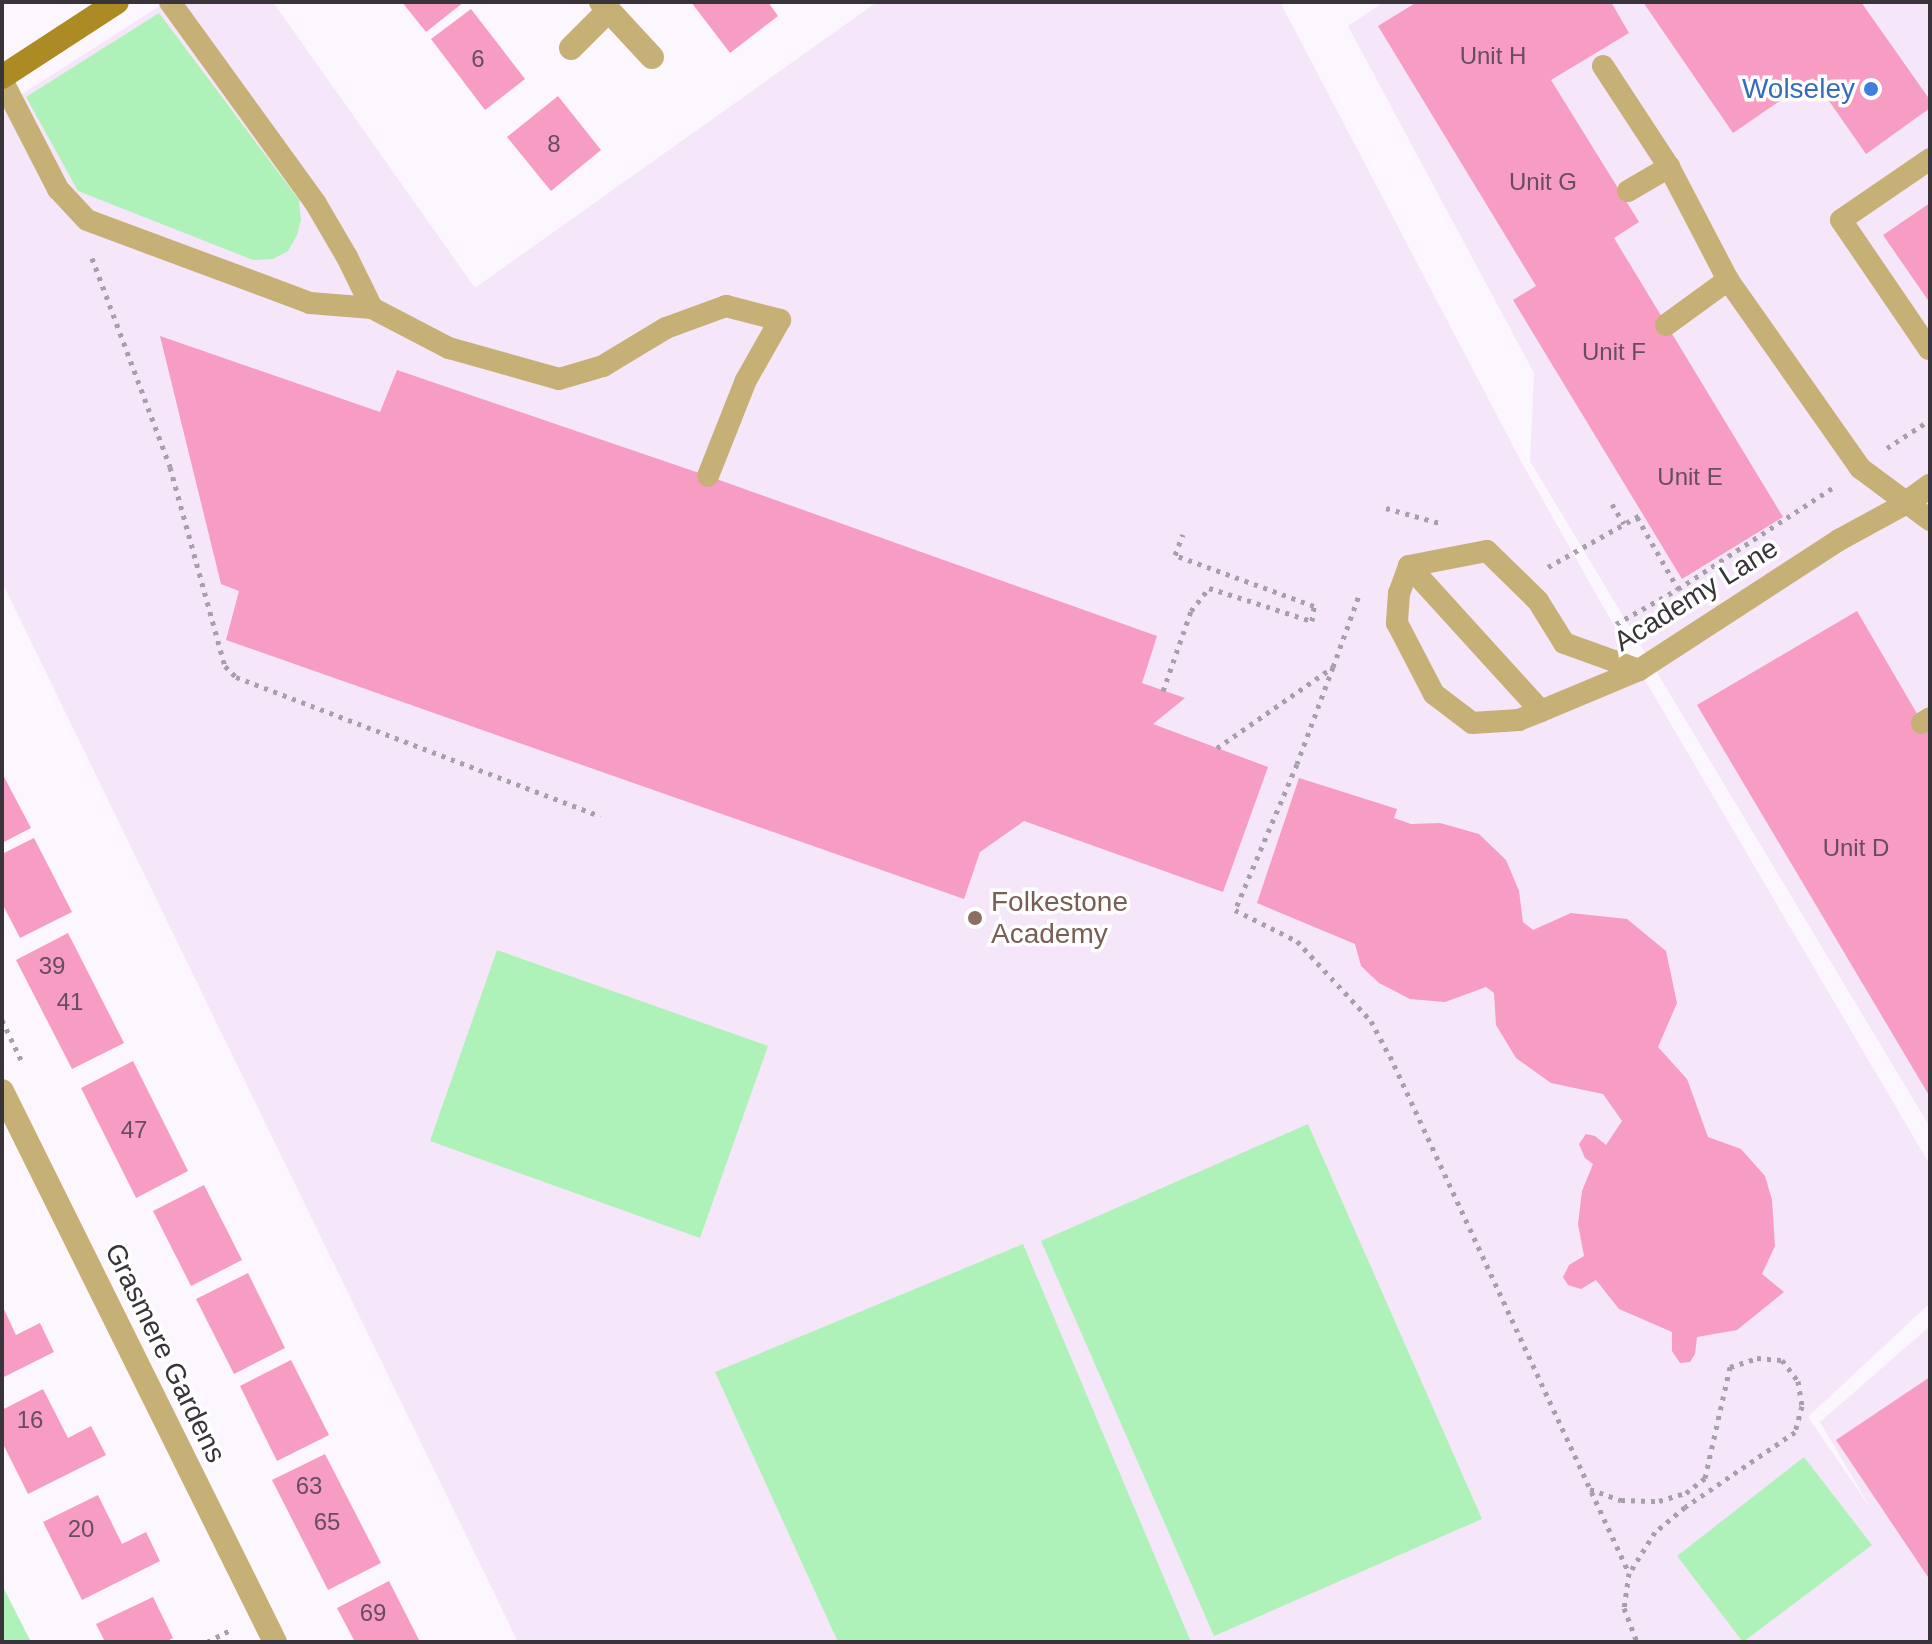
<!DOCTYPE html>
<style>
body{margin:0}
#map{position:relative;width:1932px;height:1644px;overflow:hidden;background:#fcf6fe;font-family:Arial,sans-serif}
div>[style]{position:absolute}
.built>*{inset:0;background:#f5e6fa}
.green>*{inset:0;background:#aff2b9}
.building>*{inset:0;background:#f79cc2}
.path>*{height:5px;margin-top:-2.5px;transform-origin:0;background:repeating-linear-gradient(90deg,#a6a0a8 0 4px,transparent 0 10px)}
.lane>*{height:22px;margin:-11px;padding:0 11px;transform-origin:11px;border-radius:11px;background:#c6b076}
.street>*{height:24px;margin:-12px;padding:0 12px;transform-origin:12px;border-radius:12px;background:#c6b076}
.secondary>*{height:24px;margin:-12px;padding:0 12px;transform-origin:12px;border-radius:12px;background:#ad8b24}
.dots>*{width:22px;height:22px;translate:-50% -50%;box-sizing:border-box;border:4px solid #fff;border-radius:50%}
span{translate:-50% -50%;white-space:nowrap;text-align:center;line-height:1.15;-webkit-text-stroke:7px #fff;paint-order:stroke}
.number-label{font-size:24px;color:#684e5c}
.number-label span{-webkit-text-stroke-width:0}
.shop-label{font-size:28px;color:#366cbe}
.right{translate:-100% -50%;text-align:right}
.street-label{font-size:28px;color:#38343a}
.education-label{font-size:28px;color:#785e54}
.left{translate:0 -50%;text-align:left}
.frame{position:absolute;inset:0;border:4px solid #38343a;pointer-events:none}
</style>
<div id="map">
<div class="built">
<div style="clip-path:polygon(166px 2px,273px 2px,475px 288px,877px 2px,1280px 2px,1522px 463px,1639px 670px,1930px 1165px,1930px 1303px,1808px 1417px,1873px 1512px,1820px 1422px,1930px 1326px,1930px 1642px,518px 1642px,2px 582px,2px 107px)"></div>
<div style="clip-path:polygon(1384px 2px,1930px 2px,1930px 1127px,1530px 461px,1534px 373px,1348px 26px)"></div>
</div>
<div class="green">
<div style="clip-path:polygon(159px 13px,299px 200px,301px 220px,297px 235px,288px 251px,273px 259px,253px 260px,78px 191px,26px 97px)"></div>
<div style="clip-path:polygon(497px 950px,768px 1046px,700px 1238px,430px 1141px)"></div>
<div style="clip-path:polygon(1308px 1124px,1482px 1519px,1214px 1636px,1041px 1241px)"></div>
<div style="clip-path:polygon(1023px 1244px,1191px 1642px,838px 1642px,715px 1372px)"></div>
<div style="clip-path:polygon(1804px 1457px,1872px 1545px,1743px 1642px,1677px 1556px)"></div>
<div style="clip-path:polygon(2px 1585px,31px 1642px,2px 1642px)"></div>
</div>
<div class="building">
<div style="clip-path:polygon(402px 2px,464px 2px,426px 32px)"></div>
<div style="clip-path:polygon(691px 2px,768px 2px,778px 16px,730px 53px)"></div>
<div style="clip-path:polygon(1417px 2px,1611px 2px,1629px 33px,1551px 80px,1639px 222px,1614px 238px,1783px 517px,1682px 579px,1513px 300px,1536px 286px,1378px 26px)"></div>
<div style="clip-path:polygon(1643px 2px,1861px 2px,1930px 100px,1930px 108px,1866px 154px,1813px 78px,1733px 133px)"></div>
<div style="clip-path:polygon(471px 9px,525px 79px,485px 110px,431px 39px)"></div>
<div style="clip-path:polygon(558px 96px,601px 150px,551px 191px,507px 137px)"></div>
<div style="clip-path:polygon(1930px 203px,1930px 303px,1883px 235px)"></div>
<div style="clip-path:polygon(160px 336px,380px 412px,397px 370px,708px 476px,1157px 636px,1142px 683px,1185px 698px,1153px 724px,1268px 767px,1223px 892px,1024px 821px,980px 852px,964px 899px,226px 640px,239px 591px,221px 584px)"></div>
<div style="clip-path:polygon(1857px 611px,1930px 736px,1930px 1097px,1697px 705px)"></div>
<div style="clip-path:polygon(2px 773px,31px 828px,2px 843px)"></div>
<div style="clip-path:polygon(1299px 778px,1397px 809px,1394px 818px,1411px 824px,1440px 823px,1479px 834px,1506px 860px,1519px 891px,1523px 922px,1533px 930px,1571px 913px,1627px 919px,1666px 951px,1677px 1003px,1658px 1047px,1687px 1079px,1708px 1137px,1741px 1149px,1765px 1176px,1772px 1200px,1775px 1246px,1762px 1274px,1784px 1292px,1737px 1330px,1697px 1337px,1695px 1354px,1690px 1362px,1680px 1363px,1672px 1351px,1672px 1332px,1619px 1309px,1596px 1280px,1581px 1289px,1568px 1285px,1563px 1277px,1569px 1265px,1584px 1256px,1578px 1224px,1582px 1191px,1593px 1164px,1585px 1158px,1579px 1144px,1586px 1134px,1595px 1136px,1606px 1145px,1622px 1121px,1603px 1094px,1551px 1083px,1516px 1058px,1496px 1025px,1494px 993px,1486px 987px,1445px 1002px,1410px 999px,1379px 983px,1361px 966px,1355px 944px,1257px 903px)"></div>
<div style="clip-path:polygon(34px 838px,72px 912px,20px 938px,2px 903px,2px 854px)"></div>
<div style="clip-path:polygon(68px 933px,124px 1043px,72px 1069px,16px 960px)"></div>
<div style="clip-path:polygon(133px 1061px,188px 1171px,136px 1198px,81px 1088px)"></div>
<div style="clip-path:polygon(204px 1185px,242px 1260px,191px 1286px,153px 1211px)"></div>
<div style="clip-path:polygon(248px 1273px,285px 1348px,234px 1374px,196px 1299px)"></div>
<div style="clip-path:polygon(2px 1305px,16px 1335px,40px 1323px,54px 1352px,2px 1378px)"></div>
<div style="clip-path:polygon(291px 1360px,329px 1435px,277px 1461px,240px 1386px)"></div>
<div style="clip-path:polygon(1930px 1377px,1930px 1580px,1836px 1440px)"></div>
<div style="clip-path:polygon(43px 1389px,68px 1438px,91px 1426px,106px 1455px,28px 1494px,2px 1442px,2px 1410px)"></div>
<div style="clip-path:polygon(325px 1454px,381px 1563px,328px 1590px,272px 1480px)"></div>
<div style="clip-path:polygon(98px 1495px,122px 1544px,146px 1532px,160px 1561px,82px 1600px,43px 1522px)"></div>
<div style="clip-path:polygon(389px 1581px,420px 1642px,355px 1642px,337px 1608px)"></div>
<div style="clip-path:polygon(153px 1597px,173px 1638px,165px 1642px,105px 1642px,96px 1624px)"></div>
</div>
<div class="path">
<div style="left:92px;top:258px;width:223px;rotate:69.5deg"></div>
<div style="left:170px;top:467px;width:206px;rotate:74.6deg"></div>
<div style="left:225px;top:666px;width:16px;rotate:45deg"></div>
<div style="left:236px;top:677px;width:390px;rotate:20.9deg"></div>
<div style="left:1887px;top:448px;width:51px;rotate:-33.1deg"></div>
<div style="left:1612px;top:504px;width:23px;rotate:59deg"></div>
<div style="left:1386px;top:508px;width:59px;rotate:15.7deg"></div>
<div style="left:1637px;top:517px;width:83px;rotate:60.3deg"></div>
<div style="left:1548px;top:567px;width:108px;rotate:-29.4deg"></div>
<div style="left:1616px;top:624px;width:71px;rotate:-29.4deg"></div>
<div style="left:1678px;top:589px;width:186px;rotate:-33.2deg"></div>
<div style="left:1333px;top:667px;width:103px;rotate:110.4deg"></div>
<div style="left:1297px;top:764px;width:159px;rotate:113deg"></div>
<div style="left:1235px;top:910px;width:69px;rotate:26.6deg"></div>
<div style="left:1297px;top:941px;width:109px;rotate:47.2deg"></div>
<div style="left:1371px;top:1021px;width:40px;rotate:62deg"></div>
<div style="left:1390px;top:1056px;width:570px;rotate:65.19deg"></div>
<div style="left:1629px;top:1573px;width:35px;rotate:98deg"></div>
<div style="left:1624px;top:1608px;width:36px;rotate:69deg"></div>
<div style="left:1163px;top:691px;width:85px;rotate:-70.7deg"></div>
<div style="left:1191px;top:611px;width:29px;rotate:-52deg"></div>
<div style="left:1209px;top:588px;width:108px;rotate:17.8deg"></div>
<div style="left:1312px;top:621px;width:15px;rotate:-82deg"></div>
<div style="left:1314px;top:606px;width:148px;rotate:-159.9deg"></div>
<div style="left:1175px;top:555px;width:22px;rotate:-69deg"></div>
<div style="left:1217px;top:748px;width:141px;rotate:-34.9deg"></div>
<div style="left:1333px;top:667px;width:77px;rotate:-70.1deg"></div>
<div style="left:2px;top:1020px;width:47px;rotate:64.5deg"></div>
<div style="left:1590px;top:1489px;width:33px;rotate:20deg"></div>
<div style="left:1621px;top:1500px;width:38px;rotate:2deg"></div>
<div style="left:1659px;top:1501px;width:28px;rotate:-17deg"></div>
<div style="left:1686px;top:1493px;width:24px;rotate:-38deg"></div>
<div style="left:1705px;top:1478px;width:114px;rotate:-77.3deg"></div>
<div style="left:1730px;top:1367px;width:28px;rotate:-18deg"></div>
<div style="left:1757px;top:1358px;width:25px;rotate:5deg"></div>
<div style="left:1782px;top:1360px;width:26px;rotate:53deg"></div>
<div style="left:1798px;top:1381px;width:25px;rotate:81deg"></div>
<div style="left:1802px;top:1406px;width:27px;rotate:105deg"></div>
<div style="left:1795px;top:1432px;width:133px;rotate:145.7deg"></div>
<div style="left:1685px;top:1507px;width:39px;rotate:140deg"></div>
<div style="left:1655px;top:1532px;width:47px;rotate:122deg"></div>
<div style="left:207px;top:1642px;width:27px;rotate:-27deg"></div>
</div>
<div class="lane">
<div style="left:170px;top:2px;width:249px;rotate:54.1deg"></div>
<div style="left:316px;top:204px;width:61px;rotate:59.7deg"></div>
<div style="left:347px;top:257px;width:57px;rotate:63.9deg"></div>
<div style="left:1603px;top:66px;width:121px;rotate:56.8deg"></div>
<div style="left:1669px;top:167px;width:127px;rotate:62.4deg"></div>
<div style="left:1728px;top:280px;width:230px;rotate:54.9deg"></div>
<div style="left:1860px;top:468px;width:87px;rotate:36.6deg"></div>
<div style="left:2px;top:80px;width:123px;rotate:62.8deg"></div>
<div style="left:58px;top:189px;width:42px;rotate:46.9deg"></div>
<div style="left:87px;top:220px;width:238px;rotate:20.4deg"></div>
<div style="left:310px;top:303px;width:62px;rotate:4.6deg"></div>
<div style="left:372px;top:308px;width:87px;rotate:27.5deg"></div>
<div style="left:449px;top:348px;width:114px;rotate:15.7deg"></div>
<div style="left:559px;top:379px;width:46px;rotate:-16.5deg"></div>
<div style="left:603px;top:366px;width:74px;rotate:-31.1deg"></div>
<div style="left:666px;top:328px;width:64px;rotate:-20.1deg"></div>
<div style="left:726px;top:306px;width:56px;rotate:14.5deg"></div>
<div style="left:780px;top:320px;width:69px;rotate:119.5deg"></div>
<div style="left:746px;top:380px;width:103px;rotate:111.6deg"></div>
<div style="left:1628px;top:191px;width:48px;rotate:-30.3deg"></div>
<div style="left:1666px;top:325px;width:77px;rotate:-36deg"></div>
<div style="left:1929px;top:349px;width:156px;rotate:-124.3deg"></div>
<div style="left:1841px;top:220px;width:108px;rotate:-34.4deg"></div>
<div style="left:1409px;top:566px;width:196px;rotate:47.7deg"></div>
<div style="left:1541px;top:711px;width:106px;rotate:-22.7deg"></div>
<div style="left:1639px;top:670px;width:239px;rotate:-33deg"></div>
<div style="left:1839px;top:540px;width:75px;rotate:-28.6deg"></div>
<div style="left:1409px;top:566px;width:79px;rotate:-10.9deg"></div>
<div style="left:1487px;top:551px;width:71px;rotate:44.4deg"></div>
<div style="left:1538px;top:601px;width:49px;rotate:58.2deg"></div>
<div style="left:1564px;top:643px;width:80px;rotate:19.8deg"></div>
<div style="left:1409px;top:566px;width:29px;rotate:110deg"></div>
<div style="left:1399px;top:593px;width:30px;rotate:94deg"></div>
<div style="left:1397px;top:623px;width:80px;rotate:62.5deg"></div>
<div style="left:1434px;top:694px;width:48px;rotate:37.3deg"></div>
<div style="left:1472px;top:723px;width:47px;rotate:-3.7deg"></div>
<div style="left:1519px;top:720px;width:24px;rotate:-22deg"></div>
<div style="left:1922px;top:723px;width:9px;rotate:-32deg"></div>
</div>
<div class="street">
<div style="left:601px;top:2px;width:75px;rotate:47.2deg"></div>
<div style="left:571px;top:48px;width:52px;rotate:-45deg"></div>
<div style="left:1905px;top:504px;width:31px;rotate:-36deg"></div>
<div style="left:2px;top:1091px;width:615px;rotate:63.64deg"></div>
</div>
<div class="secondary">
<div style="left:2px;top:77px;width:137px;rotate:-33.1deg"></div>
</div>
<div class="dots">
<div style="left:1871px;top:89px;background:#3f7fe0"></div>
<div style="left:975px;top:918px;background:#8d6e63"></div>
</div>
<div class="number-label">
<span style="left:1493px;top:56px">Unit H</span>
<span style="left:478px;top:59px">6</span>
<span style="left:554px;top:144px">8</span>
<span style="left:1543px;top:182px">Unit G</span>
<span style="left:1614px;top:352px">Unit F</span>
<span style="left:1690px;top:477px">Unit E</span>
<span style="left:1856px;top:848px">Unit D</span>
<span style="left:52px;top:966px">39</span>
<span style="left:70px;top:1002px">41</span>
<span style="left:134px;top:1130px">47</span>
<span style="left:30px;top:1420px">16</span>
<span style="left:309px;top:1486px">63</span>
<span style="left:327px;top:1522px">65</span>
<span style="left:81px;top:1529px">20</span>
<span style="left:373px;top:1613px">69</span>
</div>
<div class="shop-label">
<span class="right" style="left:1855px;top:89px">Wolseley</span>
</div>
<div class="street-label">
<span style="left:1696px;top:595px;rotate:-32deg">Academy Lane</span>
<span style="left:165px;top:1353px;rotate:64deg">Grasmere Gardens</span>
</div>
<div class="education-label">
<span class="left" style="left:991px;top:918px">Folkestone<br>Academy</span>
</div>
<div class="frame"></div>
</div>
